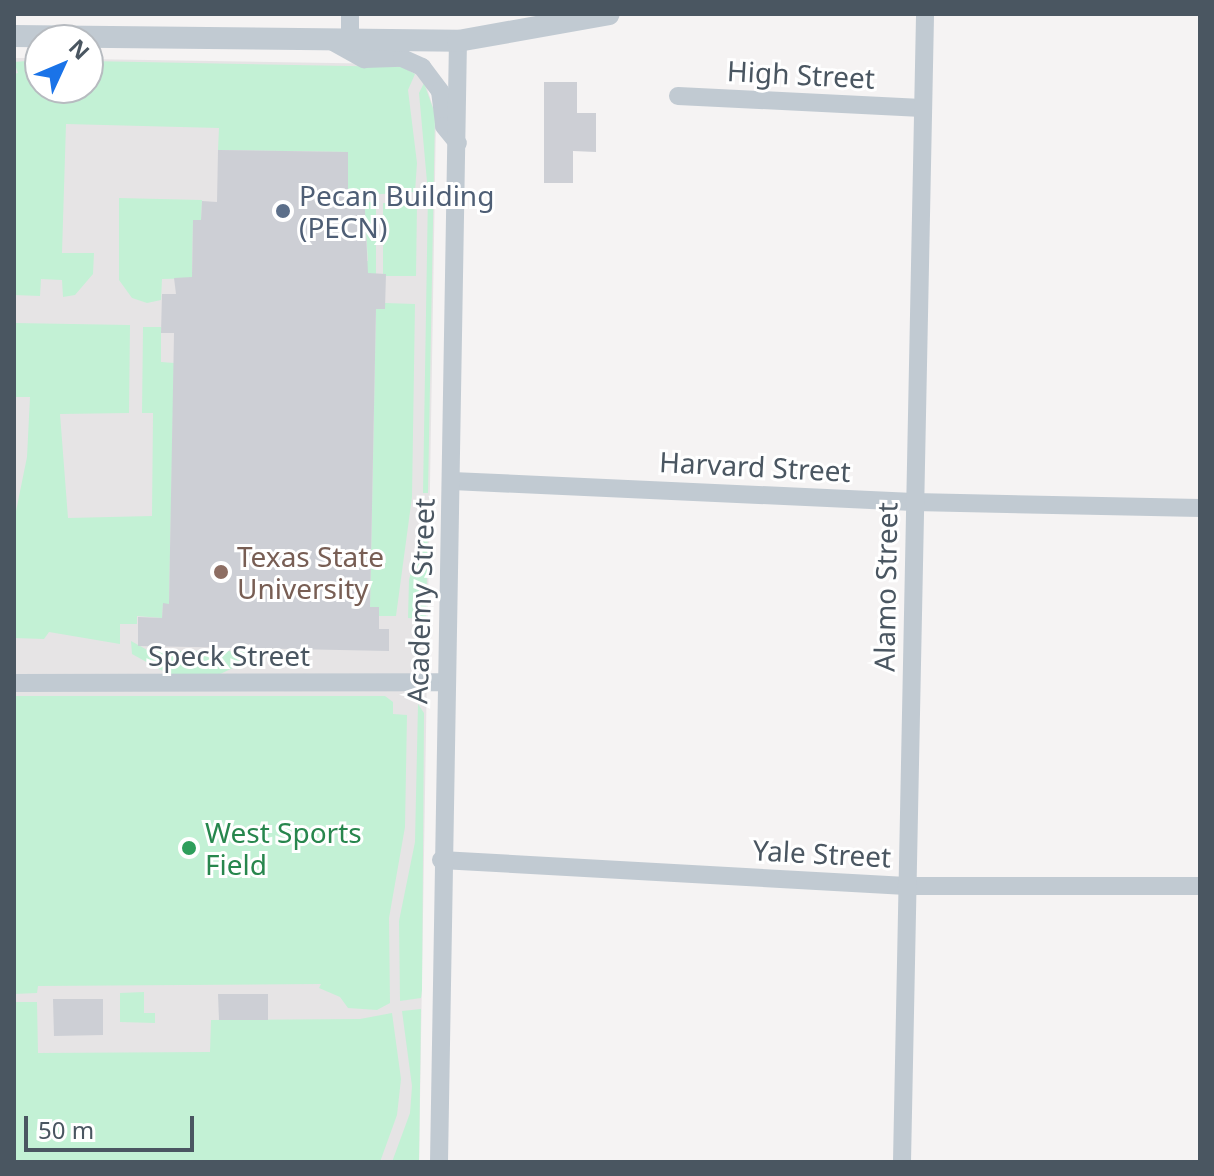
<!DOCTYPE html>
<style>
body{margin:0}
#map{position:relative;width:1214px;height:1176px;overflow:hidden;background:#f5f3f3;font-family:"Noto Sans",sans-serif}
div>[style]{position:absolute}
.education>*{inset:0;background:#e6e4e5}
.green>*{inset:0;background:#c3f1d5}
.building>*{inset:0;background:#cdcfd5}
.minor>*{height:18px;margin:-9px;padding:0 9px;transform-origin:9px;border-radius:9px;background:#c1cad2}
.tertiary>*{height:22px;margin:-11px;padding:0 11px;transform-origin:11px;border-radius:11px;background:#c1cad2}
.dots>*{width:22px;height:22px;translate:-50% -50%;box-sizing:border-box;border:4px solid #fff;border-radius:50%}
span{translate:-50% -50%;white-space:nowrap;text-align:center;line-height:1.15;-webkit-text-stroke:6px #fff;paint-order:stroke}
.street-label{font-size:28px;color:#4a5661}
.service-label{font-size:28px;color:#4e5e75}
.left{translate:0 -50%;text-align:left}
.education-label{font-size:28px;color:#785e54}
.leisure-label{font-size:28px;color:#27864d}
.frame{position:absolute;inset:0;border:16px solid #4a5661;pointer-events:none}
.north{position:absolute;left:24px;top:24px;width:80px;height:80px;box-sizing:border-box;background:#fff;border:2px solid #b7bbc0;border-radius:50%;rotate:46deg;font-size:22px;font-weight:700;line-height:32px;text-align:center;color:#4a5661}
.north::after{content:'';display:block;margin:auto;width:28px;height:36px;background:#1a73e8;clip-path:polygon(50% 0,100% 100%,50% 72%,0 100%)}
.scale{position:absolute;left:24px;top:1116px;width:170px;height:36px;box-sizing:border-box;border:4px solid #4a5661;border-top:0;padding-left:10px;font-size:24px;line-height:28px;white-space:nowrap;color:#4a5661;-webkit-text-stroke:6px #fff;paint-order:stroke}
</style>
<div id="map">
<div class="education">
<div style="clip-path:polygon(14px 58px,40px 58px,40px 88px,88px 88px,88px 59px,395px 64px,424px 78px,436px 117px,419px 1162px,14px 1162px)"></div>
</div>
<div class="green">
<div style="clip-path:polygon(40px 60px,40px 88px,88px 88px,88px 61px,402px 67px,415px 74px,408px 90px,417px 163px,415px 192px,348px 196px,348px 152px,218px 150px,219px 128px,66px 124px,62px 253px,94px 253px,93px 274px,75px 295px,63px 297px,62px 280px,41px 279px,40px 296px,14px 295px,14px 74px,18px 73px,14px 62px)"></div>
<div style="clip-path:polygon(424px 83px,435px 114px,428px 493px,423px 493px,428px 193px,419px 93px)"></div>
<div style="clip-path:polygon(119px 198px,202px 200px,201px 220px,193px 221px,192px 272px,244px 259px,368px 261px,364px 202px,376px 202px,376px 274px,162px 279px,161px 300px,147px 303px,132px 298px,119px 280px)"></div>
<div style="clip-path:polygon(383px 203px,417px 204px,416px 276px,383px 276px)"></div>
<div style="clip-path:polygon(385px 303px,415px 304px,412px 497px,396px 616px,379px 616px,379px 607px,370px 607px,376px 309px,385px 309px)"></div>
<div style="clip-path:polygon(14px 323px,130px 325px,129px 413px,60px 414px,68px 518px,152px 516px,153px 413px,142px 413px,143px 327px,161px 327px,161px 362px,174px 363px,169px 604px,163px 604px,162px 618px,137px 616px,137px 624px,120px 624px,120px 644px,49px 632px,44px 639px,14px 638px,14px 521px,27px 457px,30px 397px,14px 397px)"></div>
<div style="clip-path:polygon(423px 525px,428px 525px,426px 619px,408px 618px,409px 580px)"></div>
<div style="clip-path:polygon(131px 641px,149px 651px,253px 651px,239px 665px,214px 677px,172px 676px,132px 654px)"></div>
<div style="clip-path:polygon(14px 696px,385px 696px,393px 702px,393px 714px,407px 715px,405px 827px,389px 918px,390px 1003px,377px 1010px,348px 1008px,340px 997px,319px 988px,321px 984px,38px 986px,37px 993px,14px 994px)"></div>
<div style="clip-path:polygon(418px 704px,424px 713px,422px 990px,421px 998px,400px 1001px,399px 921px,415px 842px)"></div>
<div style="clip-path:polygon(144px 992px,144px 1013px,155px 1013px,155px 1023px,120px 1022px,120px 993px)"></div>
<div style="clip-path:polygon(14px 1002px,37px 1002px,38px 1053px,210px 1052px,211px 1020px,360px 1019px,392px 1013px,401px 1079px,397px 1115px,380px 1162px,14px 1162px)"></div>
<div style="clip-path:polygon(421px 1009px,419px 1162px,392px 1162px,410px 1113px,412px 1086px,402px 1011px)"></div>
</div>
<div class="building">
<div style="clip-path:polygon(544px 82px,577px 82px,577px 113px,596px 113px,596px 152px,573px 151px,573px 183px,544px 183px)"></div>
<div style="clip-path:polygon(218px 150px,348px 152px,348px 190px,364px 190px,368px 273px,386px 274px,385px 309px,376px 309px,370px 607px,379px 607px,379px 629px,389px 629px,389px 651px,138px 646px,138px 617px,162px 618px,163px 603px,169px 604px,174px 333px,161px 333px,162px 294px,176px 294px,174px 278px,192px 277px,193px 220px,201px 220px,202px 201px,217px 202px)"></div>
<div style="clip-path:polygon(218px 994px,268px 994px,268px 1020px,219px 1020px)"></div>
<div style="clip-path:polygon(53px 999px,103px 999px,103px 1035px,54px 1036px)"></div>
</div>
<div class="minor">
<div style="left:350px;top:14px;width:26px;rotate:90deg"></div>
<div style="left:331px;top:41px;width:38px;rotate:29deg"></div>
<div style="left:364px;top:59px;width:38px;rotate:-2deg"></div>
<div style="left:402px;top:58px;width:22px;rotate:24deg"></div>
<div style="left:422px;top:67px;width:30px;rotate:53deg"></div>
<div style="left:440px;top:91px;width:35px;rotate:83deg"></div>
<div style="left:444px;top:126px;width:22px;rotate:51deg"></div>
<div style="left:678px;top:96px;width:244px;rotate:2.8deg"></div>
<div style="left:452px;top:481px;width:462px;rotate:2.6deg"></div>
<div style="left:914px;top:502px;width:286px;rotate:1.2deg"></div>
<div style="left:14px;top:683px;width:431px;rotate:-0.1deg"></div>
<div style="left:441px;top:860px;width:466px;rotate:3.2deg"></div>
<div style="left:906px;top:886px;width:294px"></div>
<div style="left:439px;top:1162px;width:1121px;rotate:-89.03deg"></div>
<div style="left:902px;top:1162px;width:1148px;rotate:-88.85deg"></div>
</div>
<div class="tertiary">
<div style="left:14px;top:36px;width:444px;rotate:0.6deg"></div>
<div style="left:458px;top:41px;width:153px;rotate:-10.1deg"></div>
</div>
<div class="dots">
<div style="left:283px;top:211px;background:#5c6f8a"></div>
<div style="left:221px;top:572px;background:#8d6e63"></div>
<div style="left:189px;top:848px;background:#2e9e5b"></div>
</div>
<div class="street-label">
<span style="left:801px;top:74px;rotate:3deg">High Street</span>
<span style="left:755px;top:466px;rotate:3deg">Harvard Street</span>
<span style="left:885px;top:587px;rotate:-89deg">Alamo Street</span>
<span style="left:420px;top:601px;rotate:-88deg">Academy Street</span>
<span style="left:229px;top:655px">Speck Street</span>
<span style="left:822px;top:853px;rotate:3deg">Yale Street</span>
</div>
<div class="service-label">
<span class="left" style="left:299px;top:211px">Pecan Building<br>(PECN)</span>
</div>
<div class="education-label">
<span class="left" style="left:237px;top:572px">Texas State<br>University</span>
</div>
<div class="leisure-label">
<span class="left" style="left:205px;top:848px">West Sports<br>Field</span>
</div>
<div class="frame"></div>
<div class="north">N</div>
<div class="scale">50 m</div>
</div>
